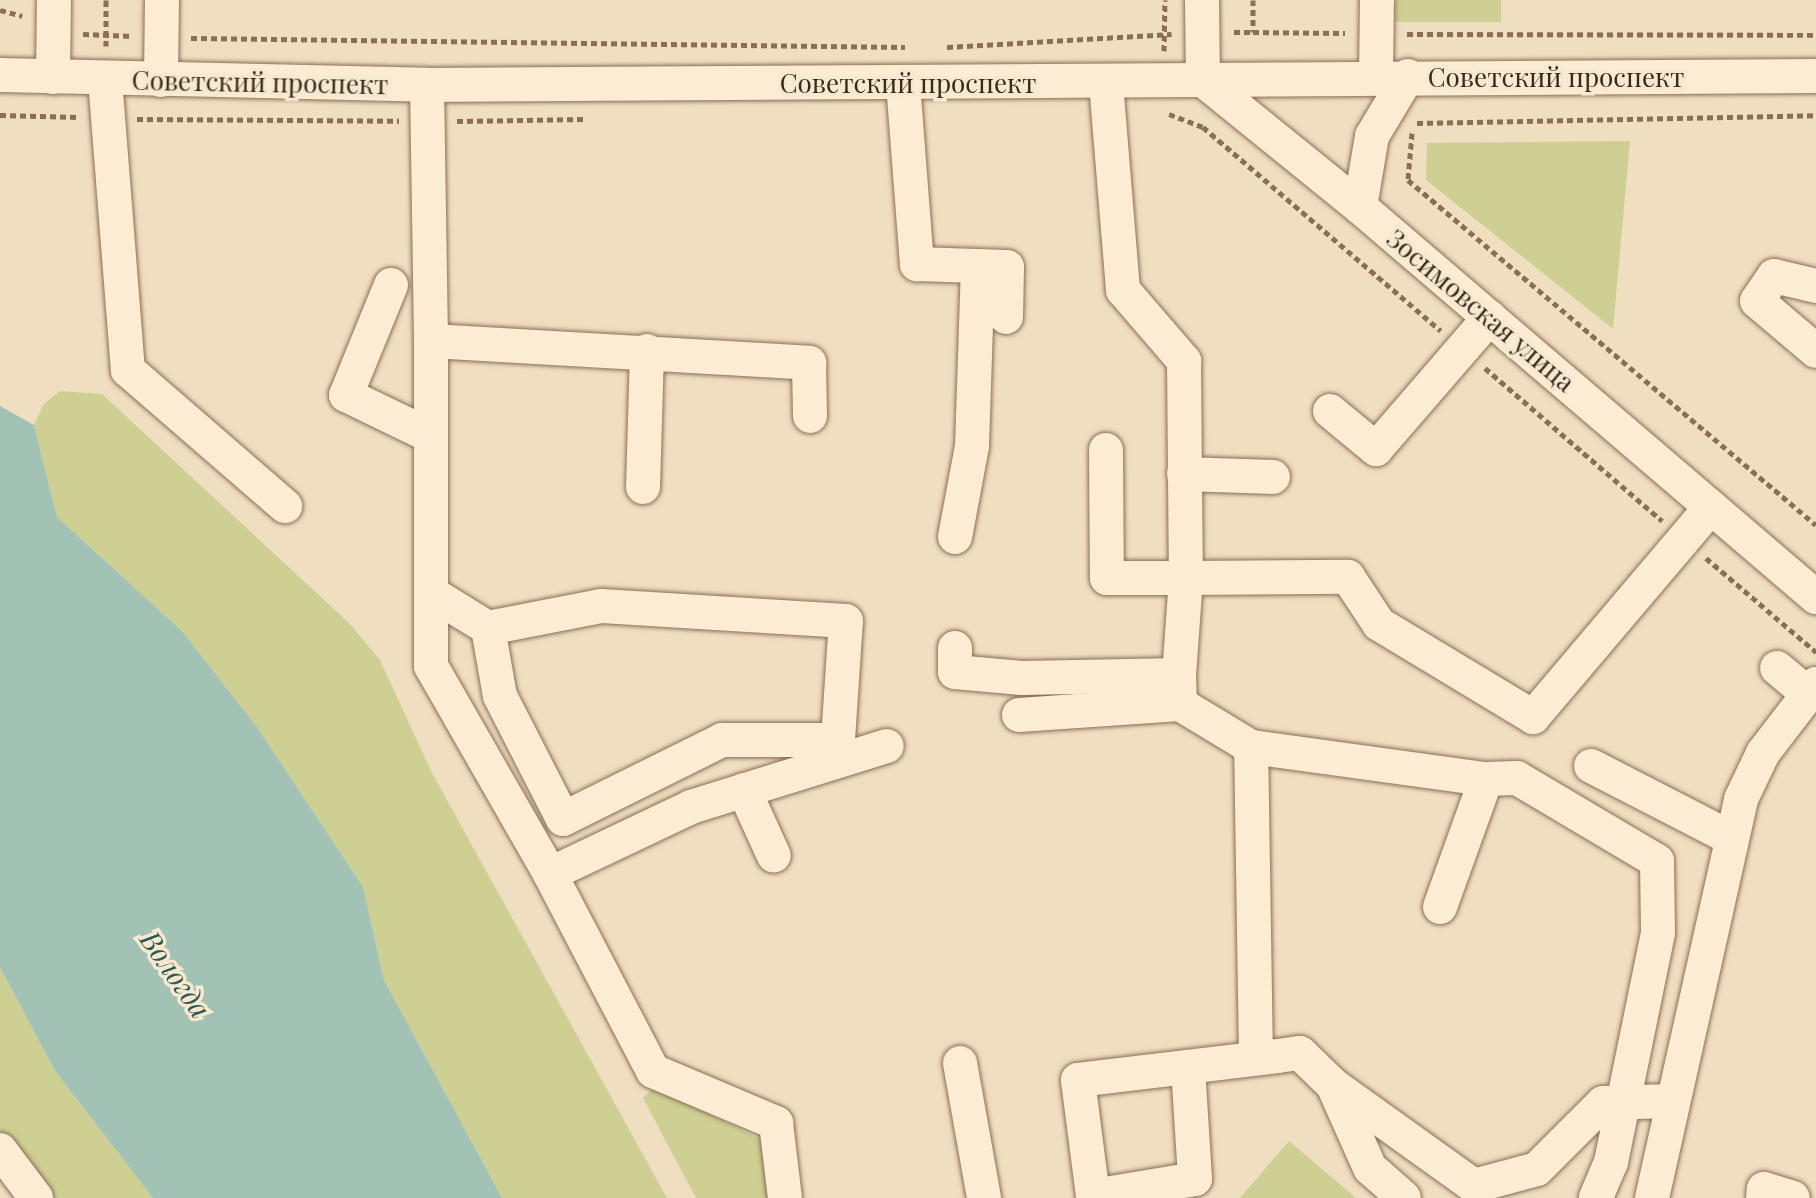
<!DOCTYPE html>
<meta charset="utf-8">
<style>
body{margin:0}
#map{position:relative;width:1816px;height:1198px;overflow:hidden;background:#f0dec0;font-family:"Playfair Display",serif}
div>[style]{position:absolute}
.green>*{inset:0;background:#cdcf93}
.water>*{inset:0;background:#a3c2b6}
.path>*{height:5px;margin-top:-2.5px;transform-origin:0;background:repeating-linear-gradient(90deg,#8a6e57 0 6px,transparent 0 10px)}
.roads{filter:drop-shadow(0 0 2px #8a6e57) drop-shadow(0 0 2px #8a6e57)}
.minor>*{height:34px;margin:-17px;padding:0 17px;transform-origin:17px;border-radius:17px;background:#fbecd3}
span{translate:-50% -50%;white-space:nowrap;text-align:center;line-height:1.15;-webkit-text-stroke:7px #f7e9d0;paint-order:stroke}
.street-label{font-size:26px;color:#39281c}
.water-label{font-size:28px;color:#2a5a53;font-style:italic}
</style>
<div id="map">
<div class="green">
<div style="clip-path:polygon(1396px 0,1501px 0,1501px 22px,1395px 22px)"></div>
<div style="clip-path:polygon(1630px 141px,1613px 329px,1426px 180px,1427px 143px)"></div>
<div style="clip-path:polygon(60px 391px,102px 394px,349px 623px,380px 660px,432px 773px,667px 1198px,502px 1198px,384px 980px,363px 887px,257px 727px,182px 631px,57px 517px,34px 425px,44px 404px)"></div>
<div style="clip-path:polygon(0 967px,55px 1071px,153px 1198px,47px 1198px,0 1135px)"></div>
<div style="clip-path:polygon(654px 1087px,762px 1140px,769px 1198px,696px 1198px,643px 1098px)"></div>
<div style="clip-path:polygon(1289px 1141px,1356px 1198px,1240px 1198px)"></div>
</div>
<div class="water">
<div style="clip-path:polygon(0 406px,34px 425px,57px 517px,182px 631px,257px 727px,363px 887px,384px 980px,502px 1198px,153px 1198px,55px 1071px,0 967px)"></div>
</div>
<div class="path">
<div style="left:1253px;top:0;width:32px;rotate:90deg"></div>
<div style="left:1253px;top:32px;width:92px;rotate:0.6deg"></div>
<div style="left:0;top:10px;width:23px;rotate:15deg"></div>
<div style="left:1234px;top:32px;width:19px"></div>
<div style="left:83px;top:34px;width:50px;rotate:2.3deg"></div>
<div style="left:1407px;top:34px;width:409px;rotate:0.1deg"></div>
<div style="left:191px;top:38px;width:714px;rotate:0.72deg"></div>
<div style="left:106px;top:46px;width:46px;rotate:-90deg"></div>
<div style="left:947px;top:47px;width:225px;rotate:-3.3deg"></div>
<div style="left:1164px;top:51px;width:51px;rotate:-88.9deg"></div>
<div style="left:1169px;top:114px;width:36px;rotate:21deg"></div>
<div style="left:1203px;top:127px;width:313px;rotate:40.6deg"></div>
<div style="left:0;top:115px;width:79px;rotate:1.5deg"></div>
<div style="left:137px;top:119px;width:262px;rotate:0.4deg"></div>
<div style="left:457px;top:121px;width:126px;rotate:-0.9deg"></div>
<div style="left:1417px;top:123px;width:399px;rotate:-1.1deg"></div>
<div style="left:1412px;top:133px;width:47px;rotate:94.9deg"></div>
<div style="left:1408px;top:180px;width:534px;rotate:40.22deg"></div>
<div style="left:1485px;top:368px;width:234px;rotate:40.8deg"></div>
<div style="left:1706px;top:558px;width:145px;rotate:40.5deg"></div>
</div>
<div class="roads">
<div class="minor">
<div style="left:1202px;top:0;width:80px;rotate:89.3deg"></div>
<div style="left:0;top:75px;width:427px;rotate:1.3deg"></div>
<div style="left:427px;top:85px;width:1389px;rotate:-0.37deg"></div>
<div style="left:53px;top:77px;width:77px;rotate:-89.3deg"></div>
<div style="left:1376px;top:77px;width:77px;rotate:-89.3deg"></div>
<div style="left:105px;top:79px;width:292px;rotate:85.5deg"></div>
<div style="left:128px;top:370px;width:208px;rotate:40.9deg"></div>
<div style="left:161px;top:80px;width:80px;rotate:-89.3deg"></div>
<div style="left:1203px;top:80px;width:202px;rotate:39deg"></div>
<div style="left:1360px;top:207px;width:600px;rotate:40.54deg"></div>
<div style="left:903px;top:83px;width:182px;rotate:85.6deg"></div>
<div style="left:917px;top:264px;width:90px;rotate:1.9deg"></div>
<div style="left:1007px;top:267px;width:50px;rotate:91.1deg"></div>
<div style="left:1106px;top:83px;width:208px;rotate:85.3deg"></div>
<div style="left:1123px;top:290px;width:94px;rotate:49.3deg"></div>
<div style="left:1184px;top:361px;width:217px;rotate:89.5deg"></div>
<div style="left:1186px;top:578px;width:162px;rotate:-0.4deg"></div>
<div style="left:1348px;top:577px;width:56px;rotate:56.6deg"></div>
<div style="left:1379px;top:624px;width:180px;rotate:31.1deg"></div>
<div style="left:1533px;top:717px;width:275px;rotate:-49.7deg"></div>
<div style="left:427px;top:85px;width:256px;rotate:89.1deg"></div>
<div style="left:431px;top:341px;width:379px;rotate:3.3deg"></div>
<div style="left:809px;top:363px;width:53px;rotate:88.9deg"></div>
<div style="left:1360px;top:207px;width:72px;rotate:-80.4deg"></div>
<div style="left:1372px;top:136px;width:70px;rotate:-59deg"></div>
<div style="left:391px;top:285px;width:119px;rotate:112.2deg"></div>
<div style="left:346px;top:395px;width:94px;rotate:25.8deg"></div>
<div style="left:1816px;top:286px;width:43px;rotate:-166.6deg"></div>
<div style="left:1774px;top:276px;width:30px;rotate:124deg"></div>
<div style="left:1757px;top:301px;width:77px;rotate:40.3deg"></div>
<div style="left:431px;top:341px;width:325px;rotate:90deg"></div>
<div style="left:431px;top:666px;width:240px;rotate:60.2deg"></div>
<div style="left:550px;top:874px;width:156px;rotate:-25.4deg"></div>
<div style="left:691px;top:807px;width:205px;rotate:-17.3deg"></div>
<div style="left:1330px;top:411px;width:60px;rotate:39.6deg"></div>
<div style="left:1376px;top:449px;width:174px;rotate:-49.2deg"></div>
<div style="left:1106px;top:450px;width:128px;rotate:89.6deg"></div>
<div style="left:1107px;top:578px;width:79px"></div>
<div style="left:1186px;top:578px;width:97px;rotate:94.1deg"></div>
<div style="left:1184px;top:474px;width:89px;rotate:1.9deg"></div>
<div style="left:643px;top:487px;width:136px;rotate:-88.3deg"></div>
<div style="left:955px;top:537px;width:93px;rotate:-79.4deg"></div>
<div style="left:972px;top:446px;width:180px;rotate:-88.1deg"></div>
<div style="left:431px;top:593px;width:67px;rotate:31.6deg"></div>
<div style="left:488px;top:628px;width:69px;rotate:80deg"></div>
<div style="left:500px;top:696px;width:138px;rotate:62.9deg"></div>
<div style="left:563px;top:819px;width:178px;rotate:-26.4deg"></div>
<div style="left:722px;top:740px;width:116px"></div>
<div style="left:838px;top:740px;width:119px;rotate:-86.2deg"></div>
<div style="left:846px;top:621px;width:245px;rotate:-176.5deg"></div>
<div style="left:601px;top:606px;width:115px;rotate:169deg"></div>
<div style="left:955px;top:648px;width:24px;rotate:90deg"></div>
<div style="left:955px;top:672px;width:67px;rotate:5.1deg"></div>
<div style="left:1022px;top:678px;width:157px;rotate:-1.1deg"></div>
<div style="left:1179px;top:675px;width:29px;rotate:88deg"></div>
<div style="left:1777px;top:668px;width:40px;rotate:40deg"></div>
<div style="left:1019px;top:715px;width:161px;rotate:-3.9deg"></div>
<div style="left:1180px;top:704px;width:83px;rotate:31.2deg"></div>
<div style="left:1591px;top:766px;width:157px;rotate:27.2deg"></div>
<div style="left:744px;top:790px;width:72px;rotate:65.6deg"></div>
<div style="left:550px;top:874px;width:222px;rotate:62.4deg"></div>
<div style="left:653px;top:1071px;width:134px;rotate:22.9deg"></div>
<div style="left:776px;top:1123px;width:76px;rotate:83.2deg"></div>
<div style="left:1440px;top:907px;width:136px;rotate:-70.2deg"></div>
<div style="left:1486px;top:779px;width:31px;rotate:-2deg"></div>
<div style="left:1517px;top:778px;width:163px;rotate:30.7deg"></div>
<div style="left:1657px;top:861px;width:72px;rotate:89.2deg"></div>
<div style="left:1658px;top:933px;width:234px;rotate:101.6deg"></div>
<div style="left:1611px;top:1162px;width:39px;rotate:113deg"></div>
<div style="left:1256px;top:1058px;width:311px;rotate:-90.9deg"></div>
<div style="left:1251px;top:747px;width:237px;rotate:7.8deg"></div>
<div style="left:960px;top:1063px;width:137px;rotate:79.9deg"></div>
<div style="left:1188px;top:1067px;width:112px;rotate:86.4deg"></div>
<div style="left:1195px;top:1179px;width:103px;rotate:170.5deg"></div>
<div style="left:1093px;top:1196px;width:117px;rotate:-97.4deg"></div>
<div style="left:1078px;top:1080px;width:201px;rotate:-6.8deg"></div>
<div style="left:1278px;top:1056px;width:22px;rotate:-8deg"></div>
<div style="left:1300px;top:1053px;width:46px;rotate:44.1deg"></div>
<div style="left:1333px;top:1085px;width:173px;rotate:35.6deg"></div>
<div style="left:1474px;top:1186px;width:65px;rotate:-15.1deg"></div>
<div style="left:1537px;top:1169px;width:93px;rotate:-45deg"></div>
<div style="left:1603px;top:1103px;width:70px;rotate:-1.6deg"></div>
<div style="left:1333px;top:1085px;width:91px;rotate:66deg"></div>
<div style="left:1370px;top:1168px;width:45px;rotate:41.4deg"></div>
<div style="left:0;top:1150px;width:60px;rotate:53.1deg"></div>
<div style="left:1652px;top:1198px;width:409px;rotate:-77.4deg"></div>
<div style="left:1741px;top:799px;width:51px;rotate:-64.4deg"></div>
<div style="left:1763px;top:753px;width:87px;rotate:-52.5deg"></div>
<div style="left:1763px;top:1198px;width:9px;rotate:-84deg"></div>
<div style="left:1764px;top:1189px;width:30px;rotate:17deg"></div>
</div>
</div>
<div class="street-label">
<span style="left:1556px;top:77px">Советский проспект</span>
<span style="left:260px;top:82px;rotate:1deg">Советский проспект</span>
<span style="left:908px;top:83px">Советский проспект</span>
<span style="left:1481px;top:310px;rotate:40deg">Зосимовская улица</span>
</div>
<div class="water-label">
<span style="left:176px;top:974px;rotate:55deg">Вологда</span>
</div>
</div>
